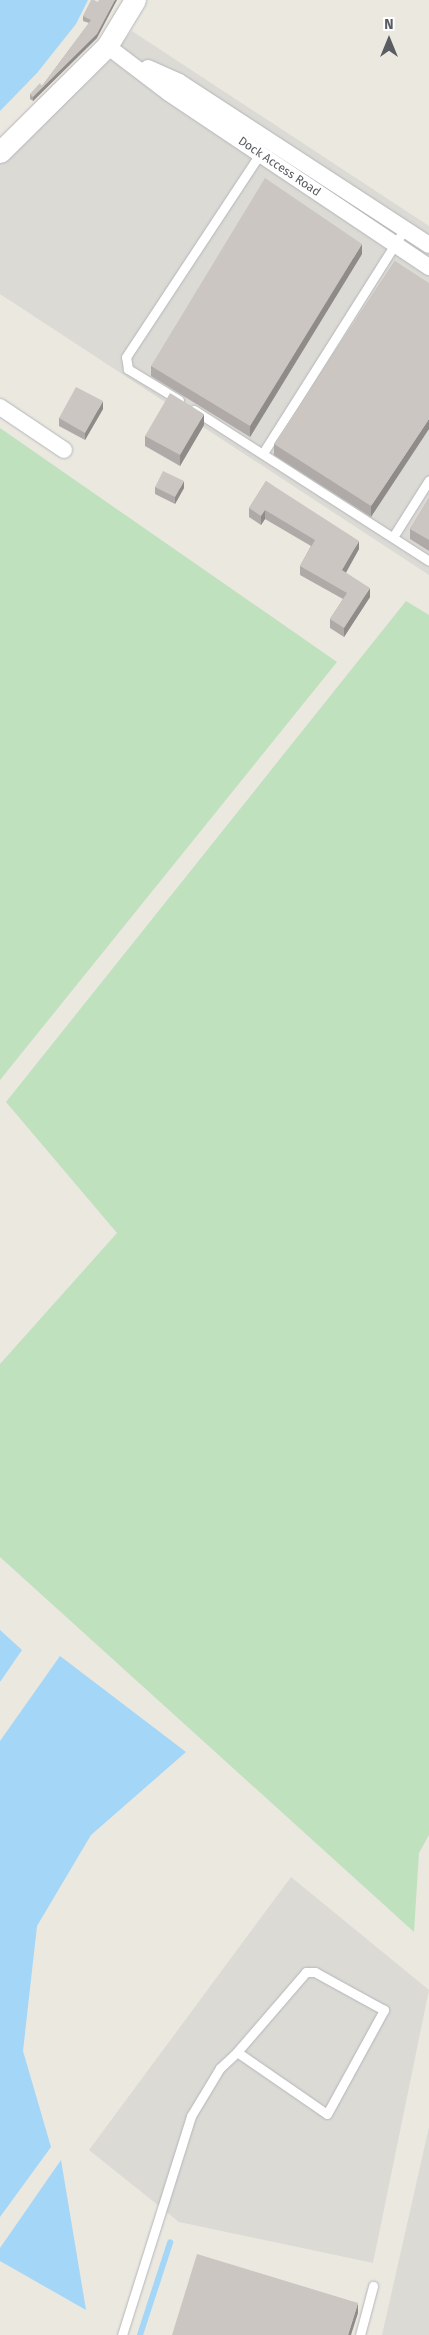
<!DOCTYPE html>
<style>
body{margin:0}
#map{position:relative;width:429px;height:2335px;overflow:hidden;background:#ebe8e0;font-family:"Fira Sans",sans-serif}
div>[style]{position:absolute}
.industrial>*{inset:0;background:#dcdad5}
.green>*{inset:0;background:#bfe1be}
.water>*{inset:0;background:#a3d6f7}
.stream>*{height:5.5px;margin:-2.75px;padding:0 2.75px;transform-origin:2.75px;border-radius:2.75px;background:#a3d6f7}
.roads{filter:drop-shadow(0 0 1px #b3b6ba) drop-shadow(0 0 1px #b3b6ba)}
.service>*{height:9px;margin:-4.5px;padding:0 4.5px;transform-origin:4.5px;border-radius:4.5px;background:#fff}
.minor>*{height:16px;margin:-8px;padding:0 8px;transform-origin:8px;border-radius:8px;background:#fff}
.tertiary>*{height:21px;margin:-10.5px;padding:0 10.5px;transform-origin:10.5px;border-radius:10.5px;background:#fff}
.wall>*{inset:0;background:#afaaa7}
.shaded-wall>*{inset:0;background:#8e8b88}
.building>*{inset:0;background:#cbc6c2}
span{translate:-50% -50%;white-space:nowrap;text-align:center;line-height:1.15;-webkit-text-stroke:4.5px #fff;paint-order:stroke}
.street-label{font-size:12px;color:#595c60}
.north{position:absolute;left:364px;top:15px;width:50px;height:50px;-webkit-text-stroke:4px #fff;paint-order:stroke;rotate:0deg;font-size:14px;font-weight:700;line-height:20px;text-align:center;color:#595c60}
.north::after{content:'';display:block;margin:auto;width:18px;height:22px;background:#595c60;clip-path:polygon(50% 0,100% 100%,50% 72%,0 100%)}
</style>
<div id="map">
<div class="industrial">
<div style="clip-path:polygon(132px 31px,429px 226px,429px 575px,0 294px,0 160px,89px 81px)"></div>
<div style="clip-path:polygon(291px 1877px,429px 1990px,373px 2263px,179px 2222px,89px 2150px)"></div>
<div style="clip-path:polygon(429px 2127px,429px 2335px,382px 2335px)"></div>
</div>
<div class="green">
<div style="clip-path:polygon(0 428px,337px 662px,0 1080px)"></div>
<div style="clip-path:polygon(406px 601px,429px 615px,429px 1835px,419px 1853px,414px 1932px,0 1557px,0 1364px,117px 1233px,6px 1102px)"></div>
</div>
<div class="water">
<div style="clip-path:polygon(0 0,88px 0,76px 24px,37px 73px,0 111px)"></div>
<div style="clip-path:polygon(0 1630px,22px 1650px,0 1682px)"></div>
<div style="clip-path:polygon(60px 1656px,186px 1752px,91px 1835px,37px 1926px,23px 2051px,51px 2147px,0 2217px,0 1741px)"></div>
<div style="clip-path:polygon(61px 2160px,86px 2310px,0 2261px,0 2248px)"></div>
</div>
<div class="stream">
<div style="left:140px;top:2335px;width:97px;rotate:-71.9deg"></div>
</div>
<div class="roads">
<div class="service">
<div style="left:179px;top:400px;width:60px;rotate:-148.7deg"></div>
<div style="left:128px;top:369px;width:12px;rotate:-99deg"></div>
<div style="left:126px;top:357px;width:245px;rotate:-56.6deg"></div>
<div style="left:194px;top:410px;width:279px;rotate:32.7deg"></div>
<div style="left:263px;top:453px;width:264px;rotate:-57.7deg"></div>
<div style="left:393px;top:537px;width:67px;rotate:-57.7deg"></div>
<div style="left:122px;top:2335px;width:230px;rotate:-72.5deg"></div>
<div style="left:191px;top:2116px;width:56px;rotate:-58.9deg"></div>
<div style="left:220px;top:2068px;width:23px;rotate:-43deg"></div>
<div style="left:237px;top:2052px;width:109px;rotate:34.6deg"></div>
<div style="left:327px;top:2114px;width:119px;rotate:-61.3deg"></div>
<div style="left:384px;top:2010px;width:79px;rotate:-151.2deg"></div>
<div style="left:315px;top:1972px;width:9px;rotate:180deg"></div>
<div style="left:306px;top:1972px;width:106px;rotate:130.8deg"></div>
<div style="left:360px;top:2335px;width:51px;rotate:-75.1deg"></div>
</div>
<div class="minor">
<div style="left:107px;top:46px;width:78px;rotate:37.2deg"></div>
<div style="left:169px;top:93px;width:313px;rotate:33.8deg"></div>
<div style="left:148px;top:68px;width:34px;rotate:24deg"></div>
<div style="left:179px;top:82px;width:298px;rotate:33.1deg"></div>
<div style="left:0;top:407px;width:77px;rotate:33.9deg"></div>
</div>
<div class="tertiary">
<div style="left:0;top:152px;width:151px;rotate:-44.7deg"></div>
<div style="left:107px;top:46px;width:54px;rotate:-58.7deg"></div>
</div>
</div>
<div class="wall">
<div style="clip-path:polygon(98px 2px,97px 38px,33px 101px,30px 99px,30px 94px,42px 86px,89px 23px,83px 21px,83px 16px)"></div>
<div style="clip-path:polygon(362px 254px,250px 437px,151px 376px,151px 366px)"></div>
<div style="clip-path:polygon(395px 261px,371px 517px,274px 455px,274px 444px)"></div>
<div style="clip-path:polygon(103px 409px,85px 440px,59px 426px,59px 418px)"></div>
<div style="clip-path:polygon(204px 425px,180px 466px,145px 446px,145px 436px)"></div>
<div style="clip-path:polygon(266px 481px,359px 549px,346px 573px,370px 597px,344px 637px,330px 628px,330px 619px,343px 599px,300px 575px,300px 566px,311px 546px,265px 519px,261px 525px,249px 517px,249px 508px)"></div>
<div style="clip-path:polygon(155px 487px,184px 488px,175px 504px,155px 494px)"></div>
<div style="clip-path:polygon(429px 498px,429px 551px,410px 539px,410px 529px)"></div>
</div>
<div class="shaded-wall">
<div style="clip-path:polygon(115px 0,117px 0,97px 38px,33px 101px,33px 97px)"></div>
<div style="clip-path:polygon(362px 244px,362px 254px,250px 437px,250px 426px)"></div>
<div style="clip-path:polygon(103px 401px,103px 409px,85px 440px,85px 433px)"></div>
<div style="clip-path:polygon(204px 414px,204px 425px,180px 466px,180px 455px)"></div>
<div style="clip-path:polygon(429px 419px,429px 429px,371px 517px,371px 506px)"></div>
<div style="clip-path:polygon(184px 481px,184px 488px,175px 504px,175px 497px)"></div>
<div style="clip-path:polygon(265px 510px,265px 519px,261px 525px,261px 516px)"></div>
<div style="clip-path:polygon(359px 541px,359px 549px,342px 579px,342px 570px)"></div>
<div style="clip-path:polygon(370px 588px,370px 597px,344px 637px,344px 628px)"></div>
<div style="clip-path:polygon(358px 2303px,358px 2313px,351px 2335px,348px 2335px)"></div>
</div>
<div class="building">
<div style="clip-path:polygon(91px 0,94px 0,98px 2px,99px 0,115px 0,97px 34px,33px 97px,30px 94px,40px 83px,42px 86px,91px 20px,83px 16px)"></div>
<div style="clip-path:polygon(265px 178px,362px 244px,250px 426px,151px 366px)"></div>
<div style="clip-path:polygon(395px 261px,429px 283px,429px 419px,371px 506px,274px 444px)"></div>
<div style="clip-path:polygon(76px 387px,103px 401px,85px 433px,59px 418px)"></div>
<div style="clip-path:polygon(170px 393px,204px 414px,180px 455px,145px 436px)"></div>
<div style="clip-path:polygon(163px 471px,184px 481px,175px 497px,155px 487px)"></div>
<div style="clip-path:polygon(266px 481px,359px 541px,342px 570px,370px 588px,344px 628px,330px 619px,347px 593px,300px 566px,315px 540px,265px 510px,261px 516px,249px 508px)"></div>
<div style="clip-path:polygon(429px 498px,429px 540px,410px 529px)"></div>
<div style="clip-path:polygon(197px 2254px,358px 2303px,348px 2335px,172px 2335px)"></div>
</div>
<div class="street-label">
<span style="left:279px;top:167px;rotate:34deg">Dock Access Road</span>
</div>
<div class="north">N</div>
</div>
